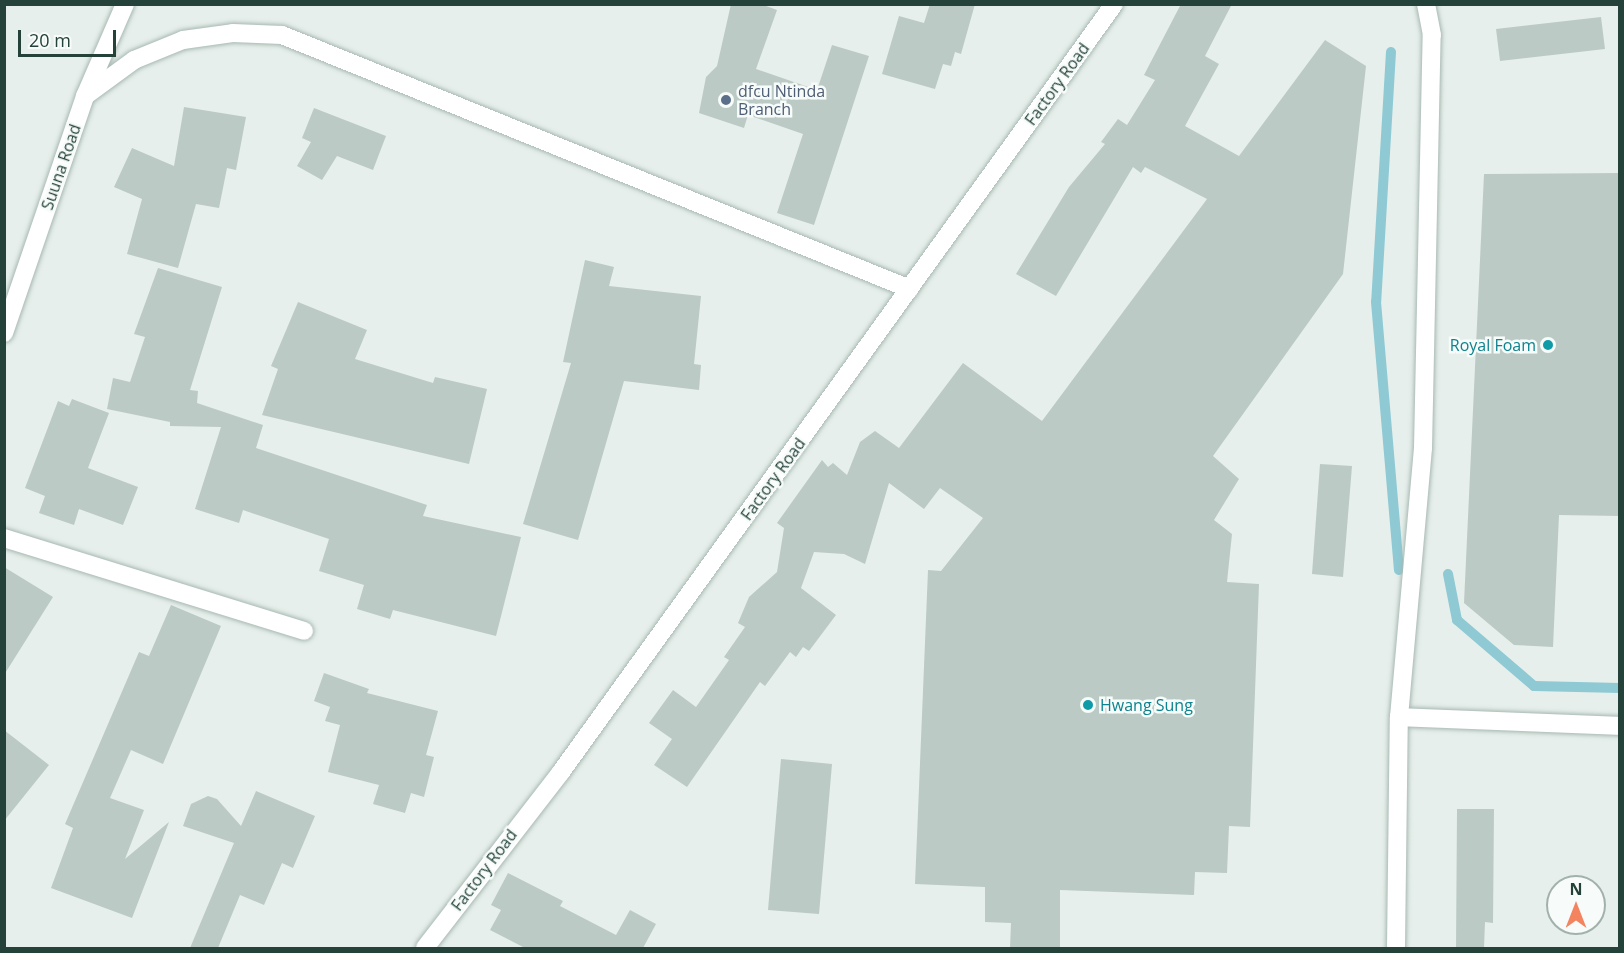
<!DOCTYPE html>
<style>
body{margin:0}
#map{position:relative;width:1624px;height:953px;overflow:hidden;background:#e6efeb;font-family:"Open Sans",sans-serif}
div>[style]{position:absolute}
.stream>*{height:10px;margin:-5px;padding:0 5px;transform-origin:5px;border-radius:5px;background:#8ec9d4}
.building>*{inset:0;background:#bbcac4}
.roads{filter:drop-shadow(0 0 2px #a8b8b2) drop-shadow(0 0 2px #a8b8b2)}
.minor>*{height:18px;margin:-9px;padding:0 9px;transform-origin:9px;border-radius:9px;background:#fff}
.dots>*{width:16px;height:16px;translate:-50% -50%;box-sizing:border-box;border:3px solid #f7fbf9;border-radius:50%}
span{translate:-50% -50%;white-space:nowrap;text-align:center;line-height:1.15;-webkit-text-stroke:5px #f7fbf9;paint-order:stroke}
.street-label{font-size:16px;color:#24423a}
.service-label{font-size:16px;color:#4e5e75}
.left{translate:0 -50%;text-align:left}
.culture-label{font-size:16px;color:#0d838f}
.right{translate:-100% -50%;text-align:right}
.frame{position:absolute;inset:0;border:6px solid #24423a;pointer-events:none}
.north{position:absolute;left:1546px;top:875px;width:60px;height:60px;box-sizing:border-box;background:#f7fbf9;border:2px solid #a3b1ad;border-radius:50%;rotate:0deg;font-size:16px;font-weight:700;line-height:24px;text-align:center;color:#24423a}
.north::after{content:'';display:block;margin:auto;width:21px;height:27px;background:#f4845f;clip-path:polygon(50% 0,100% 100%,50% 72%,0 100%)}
.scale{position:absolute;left:18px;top:30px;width:98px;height:27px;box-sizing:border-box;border:3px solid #24423a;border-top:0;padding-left:8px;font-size:18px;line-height:21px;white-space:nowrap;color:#24423a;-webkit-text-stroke:4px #f7fbf9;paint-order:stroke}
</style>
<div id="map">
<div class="stream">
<div style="left:1391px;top:52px;width:250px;rotate:93.4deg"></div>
<div style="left:1376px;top:302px;width:269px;rotate:85.1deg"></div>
<div style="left:1448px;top:574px;width:47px;rotate:78.9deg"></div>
<div style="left:1457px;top:620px;width:101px;rotate:40.6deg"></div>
<div style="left:1534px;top:686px;width:86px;rotate:1.3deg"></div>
</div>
<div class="building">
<div style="clip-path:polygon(731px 4px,761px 4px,777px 10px,756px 69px,817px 90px,832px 45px,869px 56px,814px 225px,777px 213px,803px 134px,748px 115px,744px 128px,699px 113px,706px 77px,717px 66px)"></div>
<div style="clip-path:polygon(930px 4px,975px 4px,961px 54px,955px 52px,951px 66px,943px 64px,935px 89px,882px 74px,899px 16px,924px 23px)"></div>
<div style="clip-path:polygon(1181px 4px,1232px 4px,1205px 56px,1219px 64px,1185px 126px,1239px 156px,1325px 40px,1366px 66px,1343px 274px,1213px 456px,1239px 479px,1214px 520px,1232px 534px,1227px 582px,1259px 584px,1250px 827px,1229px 826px,1227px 873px,1195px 872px,1194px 895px,1060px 890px,1060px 948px,1010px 948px,1011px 923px,985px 922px,985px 887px,915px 884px,928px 570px,941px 571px,983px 518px,940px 488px,924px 509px,889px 483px,865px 564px,844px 554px,814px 552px,801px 588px,836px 615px,809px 651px,803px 647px,796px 657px,790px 652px,765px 686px,760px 682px,687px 787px,654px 765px,672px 739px,649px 723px,673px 690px,696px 707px,729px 660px,724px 657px,745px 627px,738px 623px,749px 597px,777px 572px,784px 528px,777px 523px,822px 460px,828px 467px,833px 463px,847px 475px,860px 442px,875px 431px,899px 448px,963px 363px,1042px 421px,1207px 199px,1145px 167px,1141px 173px,1133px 167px,1056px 296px,1016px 274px,1069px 187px,1105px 144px,1101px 142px,1118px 119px,1127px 125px,1155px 80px,1144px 75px)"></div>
<div style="clip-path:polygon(1601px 17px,1605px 49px,1500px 61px,1496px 29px)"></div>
<div style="clip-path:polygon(184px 107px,246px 117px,236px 170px,227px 168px,219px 208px,196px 204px,178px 268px,127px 254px,142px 199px,114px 187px,132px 148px,174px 166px)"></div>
<div style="clip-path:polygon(314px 108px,386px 136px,373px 170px,337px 156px,322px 180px,297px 166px,311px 142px,302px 138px)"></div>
<div style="clip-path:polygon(1620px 173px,1620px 516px,1559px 515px,1553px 647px,1514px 645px,1464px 603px,1484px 174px)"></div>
<div style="clip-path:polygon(585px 260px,614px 267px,609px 286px,701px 296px,694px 364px,701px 365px,699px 390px,624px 381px,578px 540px,523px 524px,571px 363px,563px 362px)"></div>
<div style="clip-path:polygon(158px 268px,222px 287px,190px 390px,198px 391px,197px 403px,263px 425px,256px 448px,427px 505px,423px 516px,521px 537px,496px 636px,393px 610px,390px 619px,357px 609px,364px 585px,319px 571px,329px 539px,243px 510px,239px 523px,195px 509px,221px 427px,170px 426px,170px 422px,107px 409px,113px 378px,130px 382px,145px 337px,134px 334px)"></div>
<div style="clip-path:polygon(298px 302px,367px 330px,355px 359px,433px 383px,435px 377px,487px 389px,469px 464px,262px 415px,278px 369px,271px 366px)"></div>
<div style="clip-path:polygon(72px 399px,109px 413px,88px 468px,138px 487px,123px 525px,79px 509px,74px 525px,39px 513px,45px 496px,25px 488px,58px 401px,69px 406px)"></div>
<div style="clip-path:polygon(1320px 464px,1352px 466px,1343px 577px,1312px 574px)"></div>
<div style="clip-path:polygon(4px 567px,53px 597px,4px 675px)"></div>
<div style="clip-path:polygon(171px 605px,221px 626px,163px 764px,131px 750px,110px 798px,144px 810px,125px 859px,169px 822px,132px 918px,51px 888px,73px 828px,65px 824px,139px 652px,149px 656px)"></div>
<div style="clip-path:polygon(324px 673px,369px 689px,367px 693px,438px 711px,426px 755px,434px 757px,424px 797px,411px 793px,405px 813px,373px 804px,379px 785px,328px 772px,340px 725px,325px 721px,330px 707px,314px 701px)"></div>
<div style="clip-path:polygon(4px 730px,49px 765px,4px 821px)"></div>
<div style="clip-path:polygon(781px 759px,832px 764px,819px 914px,768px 910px)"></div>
<div style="clip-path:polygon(256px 791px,315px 816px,293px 868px,282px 863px,264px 905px,240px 895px,218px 948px,190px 948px,234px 843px,183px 826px,191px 804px,208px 796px,217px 799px,241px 826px)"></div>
<div style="clip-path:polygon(1457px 809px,1494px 809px,1493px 923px,1485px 922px,1484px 948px,1456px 948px)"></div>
<div style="clip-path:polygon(508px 873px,563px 901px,560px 906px,616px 935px,630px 910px,656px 924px,643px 948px,525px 948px,490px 930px,501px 910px,491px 905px)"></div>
</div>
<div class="roads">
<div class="minor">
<div style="left:85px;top:96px;width:61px;rotate:-36.3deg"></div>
<div style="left:134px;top:60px;width:53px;rotate:-22.2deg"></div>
<div style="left:183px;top:40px;width:50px;rotate:-8deg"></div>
<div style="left:233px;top:33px;width:49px;rotate:2.3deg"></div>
<div style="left:282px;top:35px;width:677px;rotate:22.02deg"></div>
<div style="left:4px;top:333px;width:250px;rotate:-71.1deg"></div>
<div style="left:85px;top:96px;width:100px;rotate:-66.5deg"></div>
<div style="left:4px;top:538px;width:314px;rotate:17.2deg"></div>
<div style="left:1399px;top:717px;width:221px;rotate:2.3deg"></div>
<div style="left:425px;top:948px;width:222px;rotate:-52.3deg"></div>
<div style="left:561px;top:772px;width:946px;rotate:-54.24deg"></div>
<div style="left:1396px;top:948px;width:231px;rotate:-89.3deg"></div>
<div style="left:1399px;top:717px;width:270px;rotate:-84.9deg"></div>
<div style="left:1423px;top:448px;width:413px;rotate:-88.8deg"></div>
<div style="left:1432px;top:35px;width:32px;rotate:-101deg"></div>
</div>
</div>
<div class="dots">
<div style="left:726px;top:100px;background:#5c6f8a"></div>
<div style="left:1548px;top:345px;background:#0f9aa8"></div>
<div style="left:1088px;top:705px;background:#0f9aa8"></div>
</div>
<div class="street-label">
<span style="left:1057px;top:84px;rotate:-54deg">Factory Road</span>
<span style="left:61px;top:167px;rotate:-71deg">Suuna Road</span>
<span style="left:773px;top:479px;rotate:-54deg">Factory Road</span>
<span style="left:484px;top:870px;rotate:-53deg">Factory Road</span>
</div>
<div class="service-label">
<span class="left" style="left:738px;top:100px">dfcu Ntinda<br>Branch</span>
</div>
<div class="culture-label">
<span class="right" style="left:1536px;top:345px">Royal Foam</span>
<span class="left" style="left:1100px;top:705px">Hwang Sung</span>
</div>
<div class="frame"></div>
<div class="north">N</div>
<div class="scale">20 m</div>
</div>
